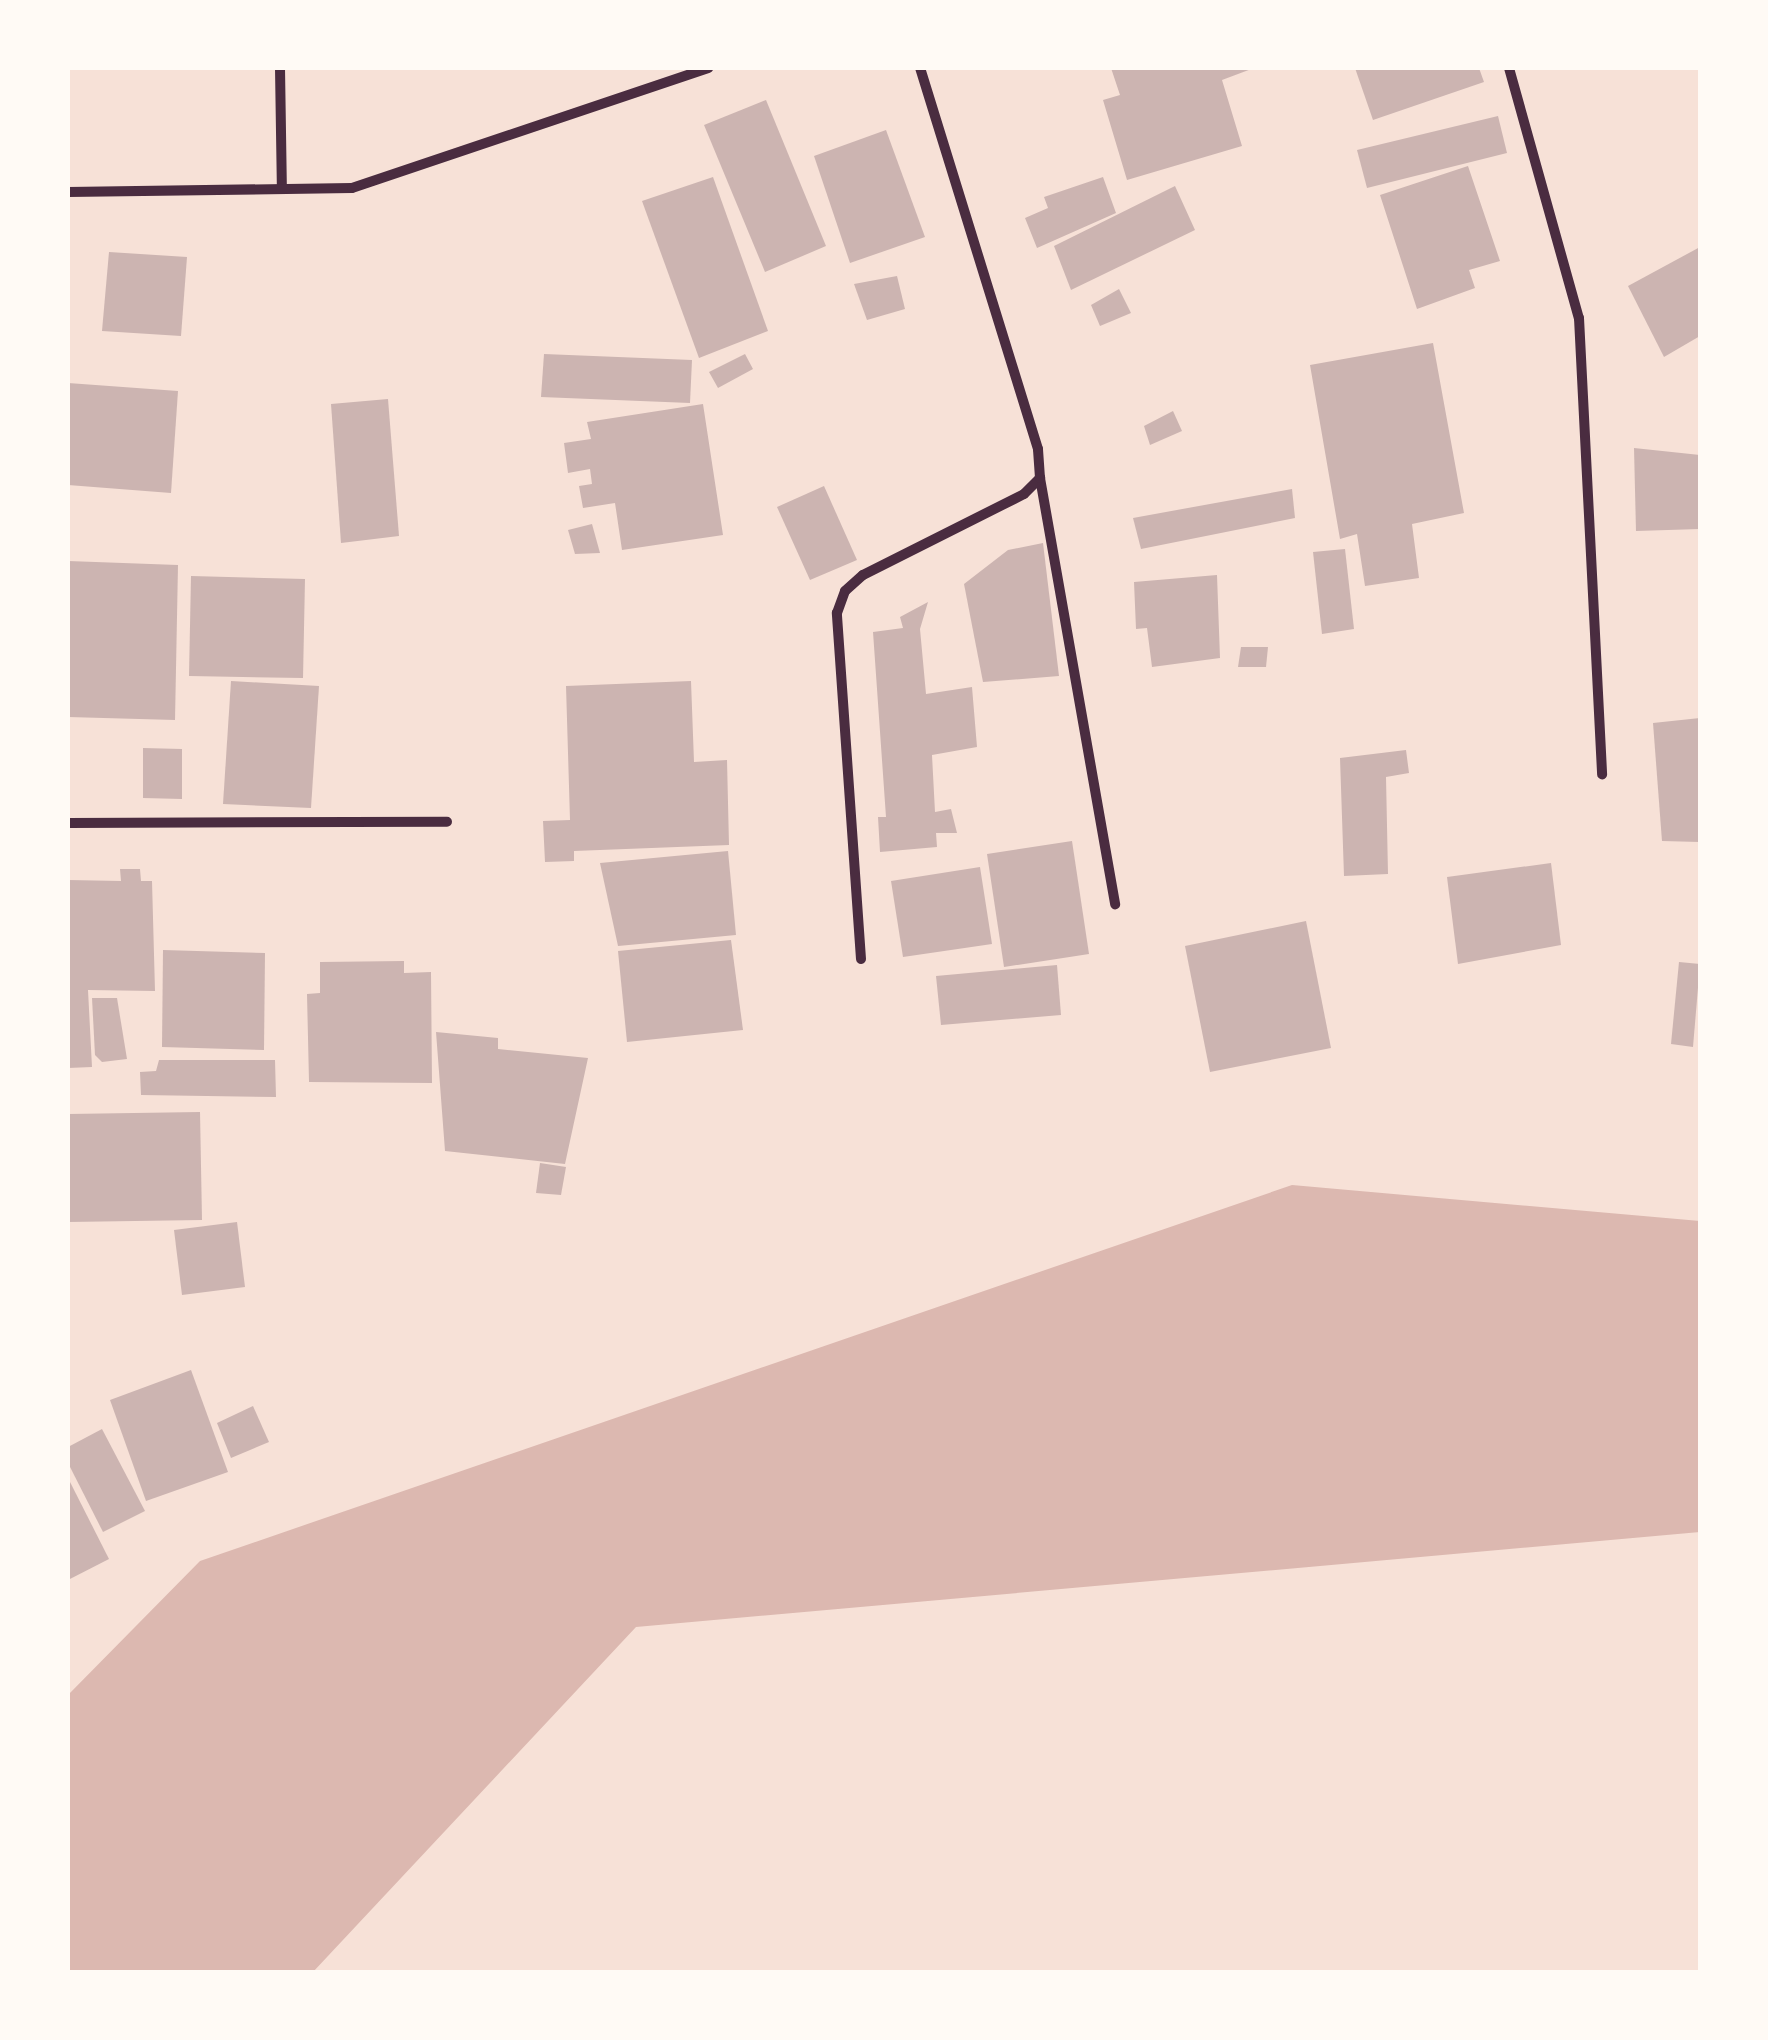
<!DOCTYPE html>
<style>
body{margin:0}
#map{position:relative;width:1768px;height:2040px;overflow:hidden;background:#f7e1d7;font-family:"Space Grotesk",sans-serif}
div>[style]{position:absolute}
.water>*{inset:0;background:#dcb8b0}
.building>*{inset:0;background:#ccb4b1}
.minor>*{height:10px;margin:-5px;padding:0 5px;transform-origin:5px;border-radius:5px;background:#4a2c40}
span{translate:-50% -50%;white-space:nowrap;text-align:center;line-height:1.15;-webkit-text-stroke:8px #fffaf5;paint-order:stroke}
.frame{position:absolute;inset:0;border:70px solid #fffaf5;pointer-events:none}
</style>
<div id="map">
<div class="water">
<div style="clip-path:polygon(1292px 1185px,1700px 1221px,1700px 1532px,636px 1627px,313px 1972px,68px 1972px,68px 1695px,200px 1561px)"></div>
</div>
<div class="building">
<div style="clip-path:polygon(1111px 68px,1254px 68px,1222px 80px,1242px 146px,1127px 180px,1103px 100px,1120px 95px)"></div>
<div style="clip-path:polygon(1355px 68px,1479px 68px,1484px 82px,1373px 120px)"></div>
<div style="clip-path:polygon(766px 100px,826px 246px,765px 272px,704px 125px)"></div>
<div style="clip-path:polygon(1498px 116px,1507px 153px,1367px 188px,1357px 150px)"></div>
<div style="clip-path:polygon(886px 130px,925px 237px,850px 263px,814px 156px)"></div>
<div style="clip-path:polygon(1468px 166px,1500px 261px,1469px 270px,1475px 288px,1417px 309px,1380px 195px)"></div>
<div style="clip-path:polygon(713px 177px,768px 331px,699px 358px,642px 201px)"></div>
<div style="clip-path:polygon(1103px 177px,1116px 213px,1037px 248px,1025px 218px,1048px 208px,1044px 197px)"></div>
<div style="clip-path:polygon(1175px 186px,1195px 230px,1071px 290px,1054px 246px)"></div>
<div style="clip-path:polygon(1700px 247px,1700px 336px,1664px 357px,1628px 286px)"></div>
<div style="clip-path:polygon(109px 252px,187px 257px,181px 336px,102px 331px)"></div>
<div style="clip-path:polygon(897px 276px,905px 309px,867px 320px,854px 284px)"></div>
<div style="clip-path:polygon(1119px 289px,1131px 313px,1100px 326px,1091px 305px)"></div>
<div style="clip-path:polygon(1433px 343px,1464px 513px,1412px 524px,1419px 578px,1365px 586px,1357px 534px,1340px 539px,1310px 365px)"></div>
<div style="clip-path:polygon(544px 354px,692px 360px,690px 403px,541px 397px)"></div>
<div style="clip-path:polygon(745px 354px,753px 369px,718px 388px,709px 372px)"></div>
<div style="clip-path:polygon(68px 383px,178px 391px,171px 493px,68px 485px)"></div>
<div style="clip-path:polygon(388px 399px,399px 536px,341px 543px,331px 404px)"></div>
<div style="clip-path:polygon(703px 404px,723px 535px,622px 550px,615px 503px,583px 508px,579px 486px,592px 484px,590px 469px,568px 473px,564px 443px,591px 439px,587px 422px)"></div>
<div style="clip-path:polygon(1173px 411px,1182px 431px,1150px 445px,1144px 426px)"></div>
<div style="clip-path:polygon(1634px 448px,1700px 455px,1700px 529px,1636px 531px)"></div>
<div style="clip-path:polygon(824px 486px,857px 560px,810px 580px,777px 507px)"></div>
<div style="clip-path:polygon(1292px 489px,1295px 518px,1141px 549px,1133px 518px)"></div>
<div style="clip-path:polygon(592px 524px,600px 553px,575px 554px,568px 530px)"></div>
<div style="clip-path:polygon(1043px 543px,1059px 676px,983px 682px,964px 584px,1008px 550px)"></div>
<div style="clip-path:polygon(1345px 549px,1354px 629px,1322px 634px,1313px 552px)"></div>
<div style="clip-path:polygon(68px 561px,178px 565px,175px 720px,68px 717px)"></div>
<div style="clip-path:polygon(1217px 575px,1220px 658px,1152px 667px,1147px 628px,1136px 629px,1134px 582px)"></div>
<div style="clip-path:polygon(191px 576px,305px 579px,303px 678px,189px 676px)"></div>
<div style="clip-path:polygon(928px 602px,920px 629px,926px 694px,972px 687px,977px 747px,932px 755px,935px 812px,951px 809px,957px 833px,936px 833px,937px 847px,880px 852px,878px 817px,886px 817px,873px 632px,903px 628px,900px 617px)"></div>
<div style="clip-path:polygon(1241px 647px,1268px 647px,1266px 667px,1238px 667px)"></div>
<div style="clip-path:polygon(231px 681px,319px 686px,311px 808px,223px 804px)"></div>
<div style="clip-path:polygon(691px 681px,694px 762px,727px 760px,729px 845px,574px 851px,574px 861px,545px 862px,543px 821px,570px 820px,566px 686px)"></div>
<div style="clip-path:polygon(1700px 718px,1700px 842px,1662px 841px,1653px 723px)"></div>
<div style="clip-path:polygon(143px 748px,182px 749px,182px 799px,143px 798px)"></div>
<div style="clip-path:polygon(1406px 750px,1409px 773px,1386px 777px,1388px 874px,1344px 876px,1340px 758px)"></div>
<div style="clip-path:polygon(1072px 841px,1089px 954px,1004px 967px,987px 854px)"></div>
<div style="clip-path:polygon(728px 851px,736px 935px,618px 946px,600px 863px)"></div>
<div style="clip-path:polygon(1551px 863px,1561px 945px,1458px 964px,1447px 877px)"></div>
<div style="clip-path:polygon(980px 867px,992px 944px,903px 957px,891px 881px)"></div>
<div style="clip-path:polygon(120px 869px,140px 869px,141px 881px,152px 881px,155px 991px,88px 990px,92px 1067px,68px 1068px,68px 880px,121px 881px)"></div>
<div style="clip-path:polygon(1306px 921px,1331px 1048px,1210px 1072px,1185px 946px)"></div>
<div style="clip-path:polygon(731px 940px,743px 1030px,627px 1042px,618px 951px)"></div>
<div style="clip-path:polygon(163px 950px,265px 953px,264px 1050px,162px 1047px)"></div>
<div style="clip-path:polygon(404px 961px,404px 973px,431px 972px,432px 1083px,309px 1082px,307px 994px,320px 993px,320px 962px)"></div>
<div style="clip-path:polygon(1679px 962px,1700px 964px,1693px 1047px,1671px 1044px)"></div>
<div style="clip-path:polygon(1057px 965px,1061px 1015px,941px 1025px,936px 976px)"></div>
<div style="clip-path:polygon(92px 998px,117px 998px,127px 1059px,102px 1062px,95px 1055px)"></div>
<div style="clip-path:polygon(436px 1032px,498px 1038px,498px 1049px,588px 1058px,565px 1164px,445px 1151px)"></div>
<div style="clip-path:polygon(159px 1060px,275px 1060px,276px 1097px,141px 1095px,140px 1072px,156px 1071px)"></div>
<div style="clip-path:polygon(200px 1112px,202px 1220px,68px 1222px,68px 1114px)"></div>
<div style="clip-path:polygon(540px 1163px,566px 1167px,561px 1195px,536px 1193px)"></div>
<div style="clip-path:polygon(237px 1222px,245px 1287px,182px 1295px,174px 1230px)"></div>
<div style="clip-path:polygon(191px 1370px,228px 1472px,146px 1501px,110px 1400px)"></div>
<div style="clip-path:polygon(253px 1406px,269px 1442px,231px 1458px,217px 1423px)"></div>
<div style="clip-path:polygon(102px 1429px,145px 1511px,103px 1532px,68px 1463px,68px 1447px)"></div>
<div style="clip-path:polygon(68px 1478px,109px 1559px,68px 1580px)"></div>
</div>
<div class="minor">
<div style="left:280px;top:68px;width:121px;rotate:89.1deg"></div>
<div style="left:1509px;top:68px;width:260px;rotate:74.4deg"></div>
<div style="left:1579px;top:318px;width:457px;rotate:87.1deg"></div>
<div style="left:68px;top:192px;width:284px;rotate:-0.8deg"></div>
<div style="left:352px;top:188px;width:376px;rotate:-18.6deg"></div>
<div style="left:1040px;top:478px;width:433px;rotate:80deg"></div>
<div style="left:68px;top:823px;width:379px;rotate:-0.2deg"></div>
<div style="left:861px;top:959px;width:347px;rotate:-94deg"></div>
<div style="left:837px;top:613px;width:23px;rotate:-70deg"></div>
<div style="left:845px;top:591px;width:24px;rotate:-42deg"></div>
<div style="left:863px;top:575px;width:180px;rotate:-26.7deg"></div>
<div style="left:1024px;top:494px;width:23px;rotate:-45deg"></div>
<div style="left:1040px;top:478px;width:29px;rotate:-94deg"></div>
<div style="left:1038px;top:449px;width:399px;rotate:-107.2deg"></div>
</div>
<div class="frame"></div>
</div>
